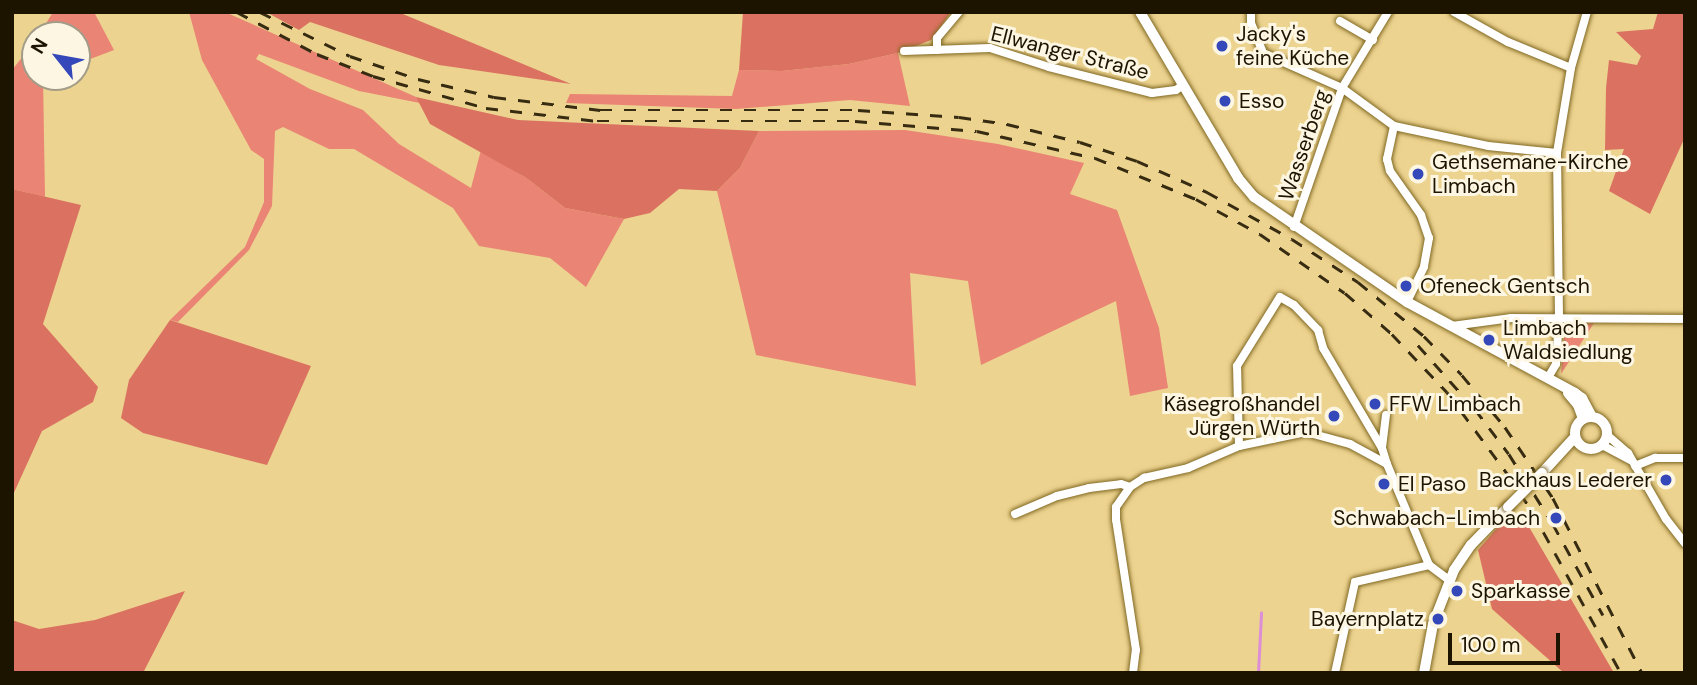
<!DOCTYPE html>
<meta charset="utf-8">
<style>
body{margin:0}
#map{position:relative;width:1697px;height:685px;overflow:hidden;background:#ecd38f;font-family:"DM Sans",sans-serif}
div>[style]{position:absolute}
.green>*{inset:0;background:#ea8474}
.forest>*{inset:0;background:#db7261}
.stream>*{height:2.5px;margin:-1.25px;padding:0 1.25px;transform-origin:1.25px;border-radius:1.25px;background:#de8ed7}
.roads{filter:drop-shadow(0 0 2px #806924) drop-shadow(0 0 2px #806924)}
.minor>*{height:8px;margin:-4px;padding:0 4px;transform-origin:4px;border-radius:4px;background:#fff}
.major>*{height:10px;margin:-5px;padding:0 5px;transform-origin:5px;border-radius:5px;background:#fff}
.major>.ring{margin:-5px;padding:0;box-sizing:content-box;background:none;border:10px solid #fff;border-radius:50%}
.rail>*{height:2.5px;margin-top:-1.25px;transform-origin:0;background:repeating-linear-gradient(90deg,#372c12 0 12px,transparent 0 24px)}
.bridges{filter:drop-shadow(0 0 2px #806924) drop-shadow(0 0 2px #806924)}
.major-bridge>*{height:10px;margin:-5px;padding:0 5px;transform-origin:5px;border-radius:5px;background:#fff}
.dots>*{width:19px;height:19px;translate:-50% -50%;box-sizing:border-box;border:4px solid #fdf6e2;border-radius:50%}
span{translate:-50% -50%;white-space:nowrap;text-align:center;line-height:1.15;-webkit-text-stroke:6px #fdf6e2;paint-order:stroke}
.poi-label{font-size:21px;color:#1d1400}
.left{translate:0 -50%;text-align:left}
.right{translate:-100% -50%;text-align:right}
.street-label{font-size:21px;color:#1d1400}
.frame{position:absolute;inset:0;border:14px solid #1d1400;pointer-events:none}
.north{position:absolute;left:21px;top:21px;width:70px;height:70px;box-sizing:border-box;background:#fdf6e2;border:2px solid #a39c88;border-radius:50%;rotate:301deg;font-size:19px;font-weight:700;line-height:28px;text-align:center;color:#1d1400}
.north::after{content:'';display:block;margin:auto;width:24px;height:32px;background:#3448ba;clip-path:polygon(50% 0,100% 100%,50% 72%,0 100%)}
.scale{position:absolute;left:1448px;top:633px;width:112px;height:32px;box-sizing:border-box;border:4px solid #1d1400;border-top:0;padding-left:9px;font-size:21px;line-height:24px;white-space:nowrap;color:#1d1400;-webkit-text-stroke:5px #fdf6e2;paint-order:stroke}
</style>
<div id="map">
<div class="green">
<div style="clip-path:polygon(53px 12px,94px 12px,114px 50px,77px 64px,77px 35px,39px 35px)"></div>
<div style="clip-path:polygon(189px 12px,225px 12px,416px 97px,420px 103px,359px 91px,259px 54px,256px 59px,310px 89px,363px 110px,399px 144px,471px 188px,481px 150px,525px 177px,565px 208px,624px 219px,586px 287px,550px 258px,479px 246px,453px 208px,354px 149px,329px 149px,283px 127px,275px 131px,272px 206px,249px 250px,178px 322px,170px 320px,245px 247px,264px 202px,264px 159px,251px 150px,202px 60px)"></div>
<div style="clip-path:polygon(35px 41px,35px 77px,43px 77px,45px 197px,12px 189px,12px 70px)"></div>
<div style="clip-path:polygon(898px 53px,910px 106px,850px 100px,736px 109px,566px 103px,570px 94px,732px 96px,739px 70px,782px 71px,849px 64px)"></div>
<div style="clip-path:polygon(905px 130px,998px 144px,1084px 163px,1070px 194px,1117px 210px,1159px 328px,1168px 388px,1130px 396px,1116px 301px,981px 365px,968px 281px,910px 273px,916px 386px,756px 355px,717px 191px,740px 168px,759px 131px)"></div>
<div style="clip-path:polygon(1594px 323px,1561px 374px,1565px 324px)"></div>
</div>
<div class="forest">
<div style="clip-path:polygon(266px 12px,398px 12px,571px 84px,439px 65px,310px 22px,299px 30px)"></div>
<div style="clip-path:polygon(743px 12px,951px 12px,931px 40px,898px 53px,849px 64px,782px 71px,739px 70px)"></div>
<div style="clip-path:polygon(1658px 12px,1685px 12px,1685px 137px,1650px 214px,1609px 191px,1624px 149px,1605px 150px,1606px 88px,1609px 60px,1637px 65px,1641px 56px,1616px 32px,1653px 29px)"></div>
<div style="clip-path:polygon(416px 97px,518px 120px,759px 131px,740px 168px,717px 191px,679px 189px,650px 213px,624px 219px,565px 208px,525px 177px,430px 124px)"></div>
<div style="clip-path:polygon(12px 189px,81px 205px,43px 324px,98px 387px,93px 402px,42px 431px,12px 497px)"></div>
<div style="clip-path:polygon(170px 320px,311px 366px,267px 465px,143px 433px,121px 418px,129px 380px)"></div>
<div style="clip-path:polygon(1504px 520px,1525px 520px,1614px 673px,1564px 673px,1492px 609px,1478px 550px)"></div>
<div style="clip-path:polygon(185px 591px,143px 673px,12px 673px,12px 620px,39px 629px,95px 620px)"></div>
</div>
<div class="stream">
<div style="left:1258px;top:673px;width:60px;rotate:-87.1deg"></div>
</div>
<div class="roads">
<div class="minor">
<div style="left:1251px;top:12px;width:11px;rotate:90deg"></div>
<div style="left:1251px;top:23px;width:32px;rotate:68deg"></div>
<div style="left:1263px;top:53px;width:86px;rotate:23.9deg"></div>
<div style="left:1342px;top:88px;width:64px;rotate:36.2deg"></div>
<div style="left:1394px;top:126px;width:96px;rotate:12deg"></div>
<div style="left:1488px;top:146px;width:69px;rotate:5.8deg"></div>
<div style="left:1454px;top:12px;width:62px;rotate:29.1deg"></div>
<div style="left:1508px;top:42px;width:68px;rotate:22.4deg"></div>
<div style="left:1571px;top:68px;width:86px;rotate:99.4deg"></div>
<div style="left:1557px;top:153px;width:166px;rotate:89.3deg"></div>
<div style="left:1559px;top:319px;width:45px;rotate:93.8deg"></div>
<div style="left:1556px;top:364px;width:16px;rotate:120deg"></div>
<div style="left:1340px;top:21px;width:38px;rotate:30deg"></div>
<div style="left:937px;top:50px;width:12px;rotate:-90deg"></div>
<div style="left:937px;top:38px;width:34px;rotate:-50deg"></div>
<div style="left:904px;top:51px;width:86px;rotate:-2deg"></div>
<div style="left:990px;top:48px;width:62px;rotate:17.9deg"></div>
<div style="left:1049px;top:67px;width:106px;rotate:14.2deg"></div>
<div style="left:1152px;top:93px;width:24px;rotate:-7deg"></div>
<div style="left:1176px;top:90px;width:9px;rotate:-36deg"></div>
<div style="left:1571px;top:68px;width:58px;rotate:-74.1deg"></div>
<div style="left:1394px;top:126px;width:34px;rotate:102deg"></div>
<div style="left:1387px;top:159px;width:12px;rotate:76deg"></div>
<div style="left:1390px;top:171px;width:54px;rotate:54.8deg"></div>
<div style="left:1421px;top:215px;width:24px;rotate:71deg"></div>
<div style="left:1429px;top:238px;width:29px;rotate:100deg"></div>
<div style="left:1424px;top:267px;width:39px;rotate:116deg"></div>
<div style="left:1294px;top:227px;width:147px;rotate:-70.9deg"></div>
<div style="left:1342px;top:88px;width:89px;rotate:-58.8deg"></div>
<div style="left:1452px;top:326px;width:60px;rotate:-7.7deg"></div>
<div style="left:1511px;top:318px;width:174px;rotate:0.3deg"></div>
<div style="left:1386px;top:415px;width:33px;rotate:97deg"></div>
<div style="left:1382px;top:448px;width:17px;rotate:73deg"></div>
<div style="left:1387px;top:464px;width:109px;rotate:67.4deg"></div>
<div style="left:1429px;top:565px;width:25px;rotate:37deg"></div>
<div style="left:1607px;top:435px;width:28px;rotate:41deg"></div>
<div style="left:1628px;top:453px;width:76px;rotate:60.1deg"></div>
<div style="left:1666px;top:519px;width:31px;rotate:52deg"></div>
<div style="left:1602px;top:445px;width:32px;rotate:28deg"></div>
<div style="left:1239px;top:446px;width:80px;rotate:-91.4deg"></div>
<div style="left:1237px;top:366px;width:81px;rotate:-58.1deg"></div>
<div style="left:1280px;top:297px;width:16px;rotate:30deg"></div>
<div style="left:1294px;top:305px;width:35px;rotate:46deg"></div>
<div style="left:1318px;top:330px;width:19px;rotate:74deg"></div>
<div style="left:1323px;top:348px;width:116px;rotate:59.5deg"></div>
<div style="left:1635px;top:466px;width:22px;rotate:-22deg"></div>
<div style="left:1655px;top:458px;width:30px"></div>
<div style="left:1015px;top:514px;width:46px;rotate:-23.2deg"></div>
<div style="left:1057px;top:496px;width:33px;rotate:-14deg"></div>
<div style="left:1089px;top:488px;width:32px;rotate:-7deg"></div>
<div style="left:1121px;top:484px;width:9px;rotate:18deg"></div>
<div style="left:1133px;top:673px;width:23px;rotate:-83deg"></div>
<div style="left:1136px;top:650px;width:132px;rotate:-98.7deg"></div>
<div style="left:1116px;top:520px;width:13px;rotate:-90deg"></div>
<div style="left:1116px;top:507px;width:24px;rotate:-55deg"></div>
<div style="left:1130px;top:487px;width:17px;rotate:-33deg"></div>
<div style="left:1144px;top:478px;width:45px;rotate:-12.8deg"></div>
<div style="left:1188px;top:468px;width:56px;rotate:-23.3deg"></div>
<div style="left:1239px;top:446px;width:68px;rotate:-11.8deg"></div>
<div style="left:1306px;top:432px;width:46px;rotate:15.3deg"></div>
<div style="left:1350px;top:444px;width:42px;rotate:28.4deg"></div>
<div style="left:1335px;top:673px;width:93px;rotate:-77.6deg"></div>
<div style="left:1355px;top:582px;width:76px;rotate:-12.9deg"></div>
</div>
<div class="major">
<div style="left:1140px;top:12px;width:193px;rotate:59.4deg"></div>
<div style="left:1238px;top:178px;width:25px;rotate:50deg"></div>
<div style="left:1254px;top:197px;width:186px;rotate:34.5deg"></div>
<div style="left:1407px;top:302px;width:191px;rotate:28.4deg"></div>
<div style="left:1575px;top:393px;width:9px;rotate:36deg"></div>
<div style="left:1582px;top:398px;width:21px;rotate:62deg"></div>
<div style="left:1568px;top:393px;width:16px;rotate:50deg"></div>
<div style="left:1578px;top:405px;width:15px;rotate:70deg"></div>
<div class="ring" style="left:1575px;top:417px;width:22px;height:22px"></div>
<div style="left:1542px;top:473px;width:49px;rotate:-47.5deg"></div>
<div style="left:1424px;top:673px;width:50px;rotate:-79.6deg"></div>
<div style="left:1433px;top:624px;width:58px;rotate:-68.7deg"></div>
<div style="left:1454px;top:570px;width:30px;rotate:-56deg"></div>
<div style="left:1471px;top:545px;width:53px;rotate:-45.8deg"></div>
</div>
</div>
<div class="rail">
<div style="left:237px;top:12px;width:90px;rotate:27.7deg"></div>
<div style="left:317px;top:54px;width:60px;rotate:21.4deg"></div>
<div style="left:373px;top:76px;width:117px;rotate:15.8deg"></div>
<div style="left:486px;top:108px;width:112px;rotate:6.7deg"></div>
<div style="left:597px;top:121px;width:258px"></div>
<div style="left:855px;top:121px;width:122px;rotate:4.7deg"></div>
<div style="left:977px;top:131px;width:121px;rotate:12.9deg"></div>
<div style="left:1095px;top:158px;width:109px;rotate:22.1deg"></div>
<div style="left:1196px;top:199px;width:73px;rotate:28.7deg"></div>
<div style="left:1260px;top:234px;width:103px;rotate:34.8deg"></div>
<div style="left:1345px;top:293px;width:62px;rotate:41.1deg"></div>
<div style="left:1392px;top:334px;width:80px;rotate:46.5deg"></div>
<div style="left:1447px;top:392px;width:101px;rotate:53.5deg"></div>
<div style="left:1507px;top:473px;width:45px;rotate:56.7deg"></div>
<div style="left:1532px;top:511px;width:185px;rotate:61.2deg"></div>
<div style="left:260px;top:12px;width:100px;rotate:26.1deg"></div>
<div style="left:350px;top:56px;width:72px;rotate:18.7deg"></div>
<div style="left:418px;top:79px;width:78px;rotate:13.3deg"></div>
<div style="left:494px;top:97px;width:107px;rotate:7deg"></div>
<div style="left:600px;top:110px;width:258px"></div>
<div style="left:858px;top:110px;width:101px;rotate:4deg"></div>
<div style="left:959px;top:117px;width:49px;rotate:8.3deg"></div>
<div style="left:1007px;top:124px;width:75px;rotate:13.9deg"></div>
<div style="left:1080px;top:142px;width:60px;rotate:18.4deg"></div>
<div style="left:1137px;top:161px;width:77px;rotate:23.9deg"></div>
<div style="left:1207px;top:192px;width:97px;rotate:28.9deg"></div>
<div style="left:1292px;top:239px;width:79px;rotate:33.1deg"></div>
<div style="left:1358px;top:282px;width:85px;rotate:39.3deg"></div>
<div style="left:1424px;top:336px;width:54px;rotate:45.7deg"></div>
<div style="left:1462px;top:375px;width:67px;rotate:50.4deg"></div>
<div style="left:1505px;top:427px;width:86px;rotate:55.9deg"></div>
<div style="left:1553px;top:498px;width:196px;rotate:63deg"></div>
<div style="left:1418px;top:345px;width:86px;rotate:48.3deg"></div>
<div style="left:1475px;top:409px;width:56px;rotate:52.9deg"></div>
<div style="left:1509px;top:454px;width:83px;rotate:57.8deg"></div>
<div style="left:1553px;top:524px;width:104px;rotate:61.2deg"></div>
</div>
<div class="bridges">
<div class="major-bridge">
<div style="left:1508px;top:507px;width:48px;rotate:-45deg"></div>
</div>
</div>
<div class="dots">
<div style="left:1222px;top:46px;background:#3448ba"></div>
<div style="left:1225px;top:101px;background:#3448ba"></div>
<div style="left:1418px;top:174px;background:#3448ba"></div>
<div style="left:1406px;top:286px;background:#3448ba"></div>
<div style="left:1489px;top:340px;background:#3448ba"></div>
<div style="left:1375px;top:404px;background:#3448ba"></div>
<div style="left:1334px;top:416px;background:#3448ba"></div>
<div style="left:1666px;top:480px;background:#3448ba"></div>
<div style="left:1384px;top:484px;background:#3448ba"></div>
<div style="left:1556px;top:518px;background:#3448ba"></div>
<div style="left:1457px;top:591px;background:#3448ba"></div>
<div style="left:1438px;top:619px;background:#3448ba"></div>
</div>
<div class="poi-label">
<span class="left" style="left:1236px;top:46px">Jacky's<br>feine Küche</span>
<span class="left" style="left:1239px;top:101px">Esso</span>
<span class="left" style="left:1432px;top:174px">Gethsemane-Kirche<br>Limbach</span>
<span class="left" style="left:1420px;top:286px">Ofeneck Gentsch</span>
<span class="left" style="left:1503px;top:340px">Limbach<br>Waldsiedlung</span>
<span class="right" style="left:1320px;top:416px">Käsegroßhandel<br>Jürgen Würth</span>
<span class="left" style="left:1389px;top:404px">FFW Limbach</span>
<span class="right" style="left:1652px;top:480px">Backhaus Lederer</span>
<span class="left" style="left:1398px;top:484px">El Paso</span>
<span class="right" style="left:1540px;top:518px">Schwabach-Limbach</span>
<span class="left" style="left:1471px;top:591px">Sparkasse</span>
<span class="right" style="left:1424px;top:619px">Bayernplatz</span>
</div>
<div class="street-label">
<span style="left:1070px;top:53px;rotate:14deg">Ellwanger Straße</span>
<span style="left:1304px;top:145px;rotate:-71deg">Wasserberg</span>
</div>
<div class="frame"></div>
<div class="north">N</div>
<div class="scale">100 m</div>
</div>
